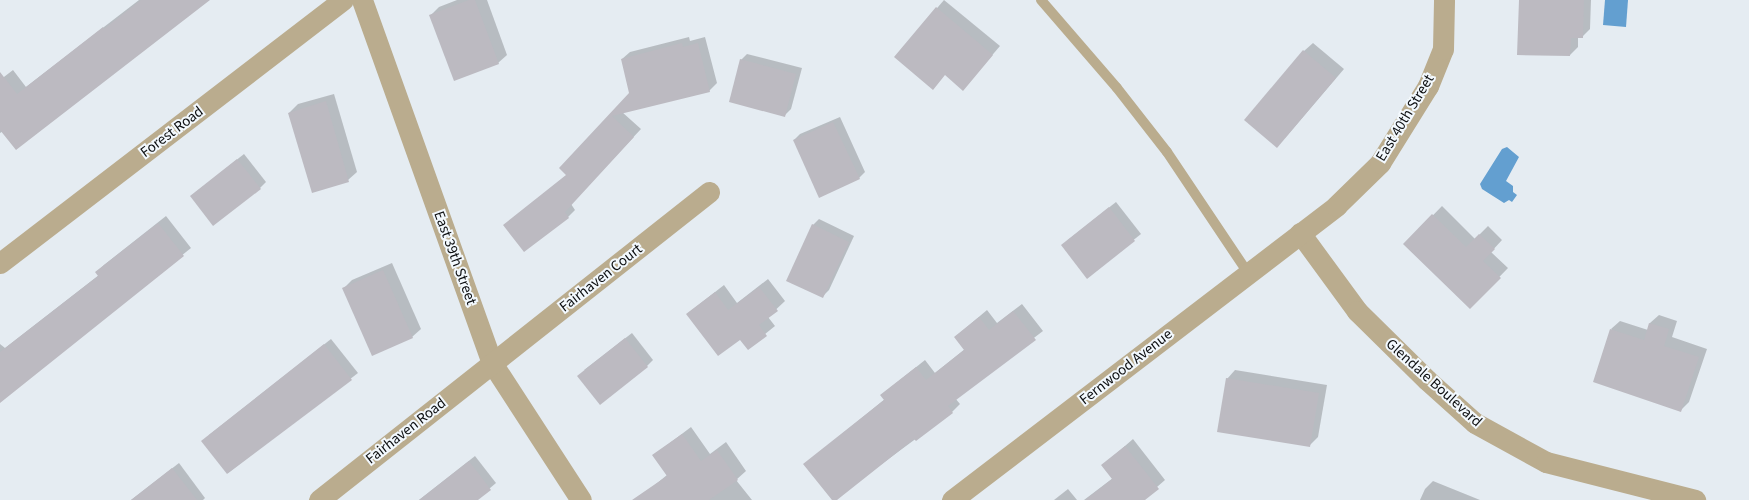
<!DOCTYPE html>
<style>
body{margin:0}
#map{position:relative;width:1749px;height:500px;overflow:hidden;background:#e5ecf2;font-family:"Source Sans 3",sans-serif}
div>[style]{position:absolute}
.water>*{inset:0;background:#639fd0}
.shadow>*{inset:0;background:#0003}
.building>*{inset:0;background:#bcbac1}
.service>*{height:10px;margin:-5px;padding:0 5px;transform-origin:5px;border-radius:5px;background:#baac8e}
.minor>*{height:21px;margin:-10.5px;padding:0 10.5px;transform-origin:10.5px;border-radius:10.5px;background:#baac8e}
span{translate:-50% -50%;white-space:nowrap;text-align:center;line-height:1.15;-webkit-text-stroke:4px #f3f9fe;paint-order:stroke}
.street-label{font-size:15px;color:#0c0e10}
</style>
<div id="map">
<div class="water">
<div style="clip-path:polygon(1605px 0,1628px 0,1626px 27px,1603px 25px)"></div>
<div style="clip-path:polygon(1507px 147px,1519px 157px,1506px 181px,1513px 186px,1513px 192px,1517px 195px,1512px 202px,1509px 200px,1504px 203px,1482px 189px,1480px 184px,1502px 149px)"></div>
</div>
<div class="shadow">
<div style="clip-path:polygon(139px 0,206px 0,0 133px,0 80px,13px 70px,26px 87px)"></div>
<div style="clip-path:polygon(457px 0,487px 0,507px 55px,498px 63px,431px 15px,439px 7px)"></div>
<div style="clip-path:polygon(944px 0,1000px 46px,971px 80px,945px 74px,896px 56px)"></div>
<div style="clip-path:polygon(1520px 0,1591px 0,1590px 29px,1582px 37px,1578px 37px,1578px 47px,1570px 55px)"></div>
<div style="clip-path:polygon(689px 37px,690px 41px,705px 37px,717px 83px,709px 91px,622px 112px,641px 129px,571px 204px,575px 210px,568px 217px,505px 225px,567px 175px,561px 168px,631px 93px,622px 59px,630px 52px)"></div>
<div style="clip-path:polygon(1313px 43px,1344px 69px,1285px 138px,1304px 51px)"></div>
<div style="clip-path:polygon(747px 54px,802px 68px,791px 109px,785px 115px,741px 60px)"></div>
<div style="clip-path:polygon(334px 94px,357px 172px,348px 180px,289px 113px,298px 104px)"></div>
<div style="clip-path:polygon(840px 117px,865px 172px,859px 178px,794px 140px,800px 134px)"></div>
<div style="clip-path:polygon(244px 154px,266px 182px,260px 188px,191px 196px)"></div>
<div style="clip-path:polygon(1116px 202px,1141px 234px,1087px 277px,1068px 240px)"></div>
<div style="clip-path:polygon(1442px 206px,1475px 239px,1488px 226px,1502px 240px,1491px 252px,1508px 268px,1470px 307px,1405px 244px)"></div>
<div style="clip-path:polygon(166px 216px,191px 248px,0 402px,0 344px,5px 348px,99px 275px,97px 272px,104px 265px)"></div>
<div style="clip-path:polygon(819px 219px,854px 236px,829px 290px,823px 296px,813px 225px)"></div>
<div style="clip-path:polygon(392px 263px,421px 329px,412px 337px,343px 289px,352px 280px)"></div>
<div style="clip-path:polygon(768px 279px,785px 301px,768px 317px,775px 326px,748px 348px,741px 338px,687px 314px,724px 285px,737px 303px)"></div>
<div style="clip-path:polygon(1022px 304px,1043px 331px,955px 398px,960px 404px,952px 412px,833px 500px,805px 464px,885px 399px,890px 388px,925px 360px,935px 373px,965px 349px,955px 337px,987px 310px,997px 323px)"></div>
<div style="clip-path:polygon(1659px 315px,1677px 321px,1672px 337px,1707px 349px,1689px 402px,1681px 410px,1611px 329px,1620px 321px,1648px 330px,1650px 323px)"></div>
<div style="clip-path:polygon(632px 333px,653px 360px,647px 366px,584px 370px)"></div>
<div style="clip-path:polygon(331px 339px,358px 373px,228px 473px,209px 435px)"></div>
<div style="clip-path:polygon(1235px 370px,1327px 385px,1318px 437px,1310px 445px,1227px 379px)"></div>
<div style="clip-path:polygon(691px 427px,710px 454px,726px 442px,746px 471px,736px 480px,752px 500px,657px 500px,650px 489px,667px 475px,654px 455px)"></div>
<div style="clip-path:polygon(1133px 439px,1165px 480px,1142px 500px,1084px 500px,1113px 478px,1103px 465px)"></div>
<div style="clip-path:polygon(475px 456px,496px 483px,476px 500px,419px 500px)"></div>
<div style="clip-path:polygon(179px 463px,205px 498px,203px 500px,131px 500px)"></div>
<div style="clip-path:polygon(1433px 481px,1480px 500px,1420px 500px,1425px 489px)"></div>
<div style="clip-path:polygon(1068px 489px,1077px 500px,1054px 500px)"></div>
</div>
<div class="building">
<div style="clip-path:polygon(141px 0,210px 0,16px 150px,0 130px,0 72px,17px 94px,103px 27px,104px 29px)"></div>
<div style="clip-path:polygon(469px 0,475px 0,499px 64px,454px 81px,429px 15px)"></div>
<div style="clip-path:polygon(1519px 0,1584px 0,1583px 38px,1571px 38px,1570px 56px,1517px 55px)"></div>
<div style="clip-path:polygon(936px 7px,993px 55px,963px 91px,945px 75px,933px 90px,894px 57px)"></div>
<div style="clip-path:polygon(682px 43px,683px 47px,698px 43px,710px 92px,612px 116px,634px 137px,565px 212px,569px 218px,524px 252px,503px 225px,566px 175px,559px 168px,629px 93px,621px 59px)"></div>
<div style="clip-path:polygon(1303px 50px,1336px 78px,1277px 148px,1244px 120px)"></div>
<div style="clip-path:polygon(740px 59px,796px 74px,785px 117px,729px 102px)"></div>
<div style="clip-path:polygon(326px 101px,349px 182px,312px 193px,288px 113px)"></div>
<div style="clip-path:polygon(833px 122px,860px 179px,819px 198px,793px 140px)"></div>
<div style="clip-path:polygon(237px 159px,261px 189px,213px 226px,190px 196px)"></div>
<div style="clip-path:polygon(1109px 207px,1135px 241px,1087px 279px,1061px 245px)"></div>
<div style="clip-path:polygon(1432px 214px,1466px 247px,1479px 234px,1495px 249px,1483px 261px,1501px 278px,1470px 309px,1403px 244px)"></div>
<div style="clip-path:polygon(158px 223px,184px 256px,0 403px,0 352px,98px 276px,95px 272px)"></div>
<div style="clip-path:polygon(812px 224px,849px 242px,823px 298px,786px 281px)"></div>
<div style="clip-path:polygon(383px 270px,413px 338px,372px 356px,342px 288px)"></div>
<div style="clip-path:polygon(759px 287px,778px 311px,759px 325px,767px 336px,748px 350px,740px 340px,718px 356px,686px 314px,715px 292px,728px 310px)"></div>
<div style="clip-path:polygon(1013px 311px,1036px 340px,948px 406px,953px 413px,916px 441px,914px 439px,837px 500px,832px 500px,803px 464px,884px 400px,880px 395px,916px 367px,926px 380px,964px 350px,954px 337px,979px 317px,989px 330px)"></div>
<div style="clip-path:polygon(1649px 323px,1669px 329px,1664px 346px,1699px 357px,1681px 412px,1593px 382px,1610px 329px,1644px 340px)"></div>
<div style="clip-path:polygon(625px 338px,648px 367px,600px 405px,577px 376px)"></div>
<div style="clip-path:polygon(324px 344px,352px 380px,227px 474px,201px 441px)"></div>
<div style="clip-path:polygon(1226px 378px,1319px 393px,1310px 447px,1217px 432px)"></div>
<div style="clip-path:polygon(682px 434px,701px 461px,717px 450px,738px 480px,709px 500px,632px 500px,667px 476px,652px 455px)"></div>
<div style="clip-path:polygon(1125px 446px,1159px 489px,1145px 500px,1085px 500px,1112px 479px,1101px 465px)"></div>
<div style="clip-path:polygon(469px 461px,491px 490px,478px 500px,419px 500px)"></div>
<div style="clip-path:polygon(172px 468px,197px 500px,131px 500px)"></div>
</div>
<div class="service">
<div style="left:1041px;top:0;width:116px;rotate:49.2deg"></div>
<div style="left:1117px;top:88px;width:81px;rotate:52deg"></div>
<div style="left:1167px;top:152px;width:146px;rotate:56.2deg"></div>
</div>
<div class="minor">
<div style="left:362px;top:0;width:386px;rotate:70.3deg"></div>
<div style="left:492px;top:363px;width:163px;rotate:57deg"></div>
<div style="left:1300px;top:233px;width:97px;rotate:53.8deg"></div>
<div style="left:1357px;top:311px;width:98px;rotate:44.6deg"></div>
<div style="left:1427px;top:380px;width:64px;rotate:41.9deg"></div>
<div style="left:1475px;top:423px;width:81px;rotate:28.8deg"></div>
<div style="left:1546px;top:462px;width:154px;rotate:14.3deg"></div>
<div style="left:0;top:263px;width:432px;rotate:-37.5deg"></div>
<div style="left:319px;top:500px;width:497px;rotate:-38.3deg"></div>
<div style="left:952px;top:500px;width:484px;rotate:-37.4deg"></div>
<div style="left:1336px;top:206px;width:62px;rotate:-44.3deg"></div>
<div style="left:1380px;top:163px;width:91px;rotate:-58.1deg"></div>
<div style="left:1428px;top:86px;width:40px;rotate:-68deg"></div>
<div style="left:1443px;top:49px;width:49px;rotate:-88.8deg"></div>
</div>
<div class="street-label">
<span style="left:1405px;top:118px;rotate:-59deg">East 40th Street</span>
<span style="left:172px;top:132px;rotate:-37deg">Forest Road</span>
<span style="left:455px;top:258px;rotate:70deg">East 39th Street</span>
<span style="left:601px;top:278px;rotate:-38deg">Fairhaven Court</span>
<span style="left:1126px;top:367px;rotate:-38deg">Fernwood Avenue</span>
<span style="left:1434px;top:383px;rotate:42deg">Glendale Boulevard</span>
<span style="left:406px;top:431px;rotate:-38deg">Fairhaven Road</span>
</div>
</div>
